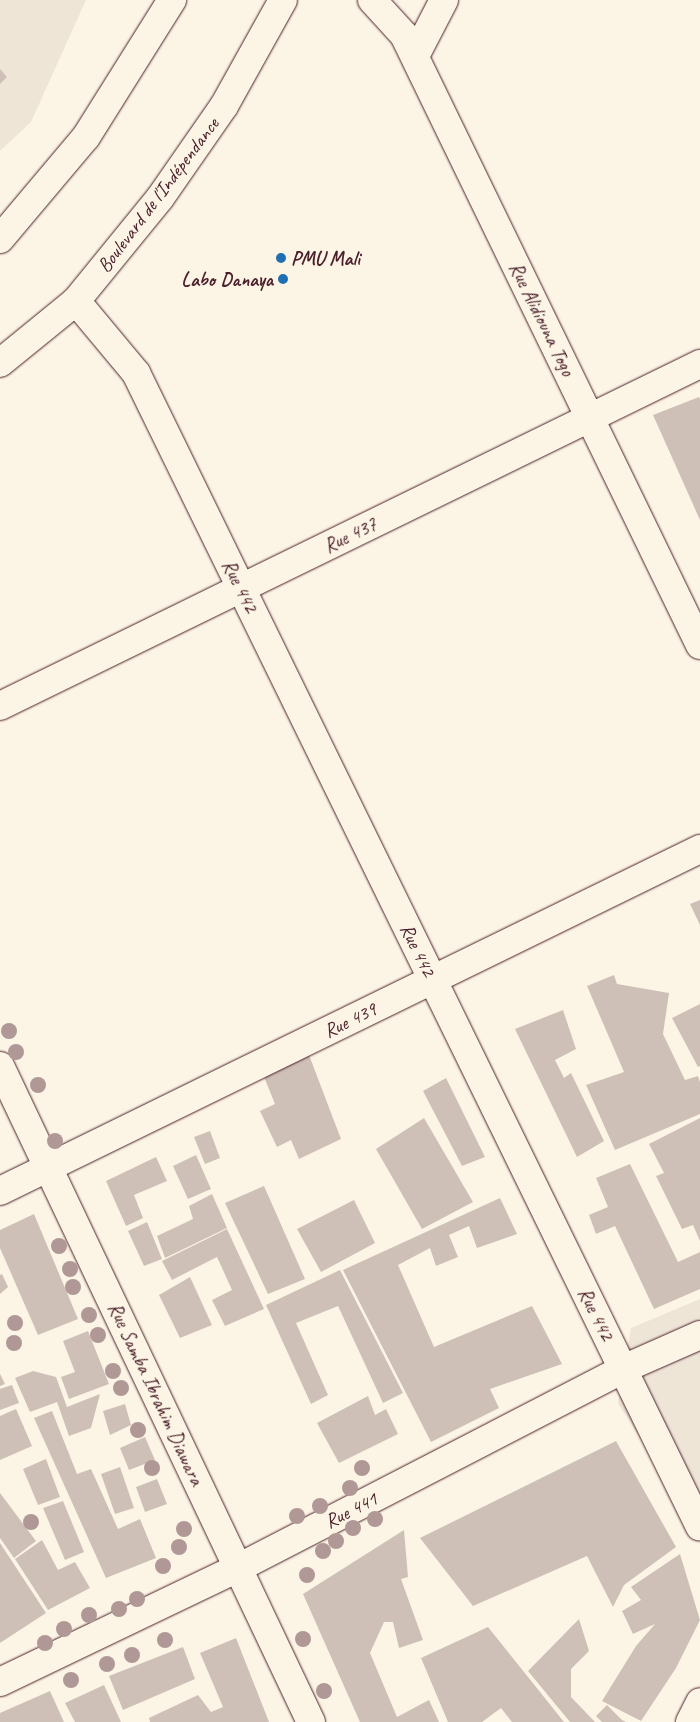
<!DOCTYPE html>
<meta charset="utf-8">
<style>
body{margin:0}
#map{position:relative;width:700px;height:1722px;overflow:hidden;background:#fcf5e5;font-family:Caveat,sans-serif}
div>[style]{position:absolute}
.built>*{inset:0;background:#eee5d7}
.building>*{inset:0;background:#cfc0b7}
.roads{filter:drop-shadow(0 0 1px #4a1f2b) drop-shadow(0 0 1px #4a1f2b)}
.street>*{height:28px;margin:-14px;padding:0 14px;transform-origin:14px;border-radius:14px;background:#fcf5e5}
.highway>*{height:28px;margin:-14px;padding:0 14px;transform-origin:14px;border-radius:14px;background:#fcf5e5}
.trees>*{width:16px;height:16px;margin:-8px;border-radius:50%;background:#af9895}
.dots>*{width:14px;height:14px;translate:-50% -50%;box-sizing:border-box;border:2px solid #fcf5e5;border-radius:50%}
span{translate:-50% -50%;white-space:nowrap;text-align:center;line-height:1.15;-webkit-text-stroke:4.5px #fcf5e5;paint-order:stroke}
.street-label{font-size:20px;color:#4a1f2b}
.poi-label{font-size:20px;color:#4a1f2b;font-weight:700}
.left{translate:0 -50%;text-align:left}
.right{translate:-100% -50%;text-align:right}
</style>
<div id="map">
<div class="built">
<div style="clip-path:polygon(0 0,86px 0,31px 122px,0 151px)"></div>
<div style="clip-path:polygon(700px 1299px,700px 1527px,618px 1404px,631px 1328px)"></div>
</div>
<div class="building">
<div style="clip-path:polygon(0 69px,7px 77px,0 84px)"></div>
<div style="clip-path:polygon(699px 397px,700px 399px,700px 520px,653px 415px)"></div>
<div style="clip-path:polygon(700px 900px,700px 925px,690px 904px)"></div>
<div style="clip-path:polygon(614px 975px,617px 984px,669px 993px,663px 1034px,685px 1080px,698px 1076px,700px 1082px,700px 1114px,615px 1150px,586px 1085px,624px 1072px,587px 986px)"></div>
<div style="clip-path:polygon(700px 1004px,700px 1066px,698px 1067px,672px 1018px)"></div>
<div style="clip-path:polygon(563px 1010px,576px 1049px,555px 1060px,564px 1078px,571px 1073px,604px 1141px,577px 1157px,515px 1029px)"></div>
<div style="clip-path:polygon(309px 1055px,341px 1139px,299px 1159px,291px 1140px,277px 1147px,260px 1111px,275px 1104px,264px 1077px)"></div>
<div style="clip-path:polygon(446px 1078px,485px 1157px,462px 1166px,423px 1091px)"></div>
<div style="clip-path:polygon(424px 1118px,473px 1202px,422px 1229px,376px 1149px)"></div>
<div style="clip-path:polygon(700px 1118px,700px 1241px,693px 1225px,682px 1229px,656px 1176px,664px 1173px,649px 1144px)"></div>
<div style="clip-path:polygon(210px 1131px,220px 1158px,205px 1164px,194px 1137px)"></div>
<div style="clip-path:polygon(196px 1155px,211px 1189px,188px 1199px,173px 1166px)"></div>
<div style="clip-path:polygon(156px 1157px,167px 1181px,134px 1195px,143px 1218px,126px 1226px,106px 1181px)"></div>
<div style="clip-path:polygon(630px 1164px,678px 1262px,700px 1252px,700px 1289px,654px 1309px,615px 1226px,596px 1234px,589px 1215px,608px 1207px,596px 1178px)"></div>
<div style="clip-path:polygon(264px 1186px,305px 1279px,268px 1294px,225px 1203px)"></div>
<div style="clip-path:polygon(212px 1194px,227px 1228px,165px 1258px,157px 1236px,193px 1219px,189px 1206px)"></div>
<div style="clip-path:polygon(500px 1198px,517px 1234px,477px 1248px,469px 1226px,449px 1235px,458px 1257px,436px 1266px,430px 1248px,398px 1265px,434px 1347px,532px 1306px,562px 1364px,490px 1389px,499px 1408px,431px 1442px,343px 1270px)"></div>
<div style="clip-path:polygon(354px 1200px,375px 1243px,321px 1272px,297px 1229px)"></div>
<div style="clip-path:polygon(34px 1214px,78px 1319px,38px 1335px,0 1248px,0 1230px)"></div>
<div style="clip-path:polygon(147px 1222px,162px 1259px,144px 1266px,128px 1231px)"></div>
<div style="clip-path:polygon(227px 1229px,264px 1309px,225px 1326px,212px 1300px,232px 1290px,217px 1257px,172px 1280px,162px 1261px)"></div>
<div style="clip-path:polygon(340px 1270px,403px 1393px,383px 1403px,338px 1306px,296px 1323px,328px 1395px,311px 1404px,266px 1305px)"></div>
<div style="clip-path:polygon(2px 1274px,8px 1287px,0 1294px,0 1275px)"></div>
<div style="clip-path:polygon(190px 1277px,212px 1325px,180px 1338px,159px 1295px)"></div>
<div style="clip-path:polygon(88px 1331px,109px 1384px,69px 1399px,61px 1377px,75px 1372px,63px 1341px)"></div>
<div style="clip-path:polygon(33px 1371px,56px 1377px,67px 1407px,100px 1394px,91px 1428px,69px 1436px,57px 1402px,30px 1412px,15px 1378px)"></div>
<div style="clip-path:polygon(0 1374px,5px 1384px,0 1386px)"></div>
<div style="clip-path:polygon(12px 1385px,19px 1403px,0 1410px,0 1389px)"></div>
<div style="clip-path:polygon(368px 1396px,375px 1415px,386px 1409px,398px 1434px,339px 1463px,317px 1423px)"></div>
<div style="clip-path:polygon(125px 1404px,131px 1425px,110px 1435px,103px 1411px)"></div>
<div style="clip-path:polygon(16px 1409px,32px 1446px,0 1460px,0 1416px)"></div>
<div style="clip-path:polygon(52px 1411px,77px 1474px,91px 1469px,118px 1529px,140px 1519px,156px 1558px,106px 1578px,34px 1418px)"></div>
<div style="clip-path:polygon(145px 1437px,155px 1460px,129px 1470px,120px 1448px)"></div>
<div style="clip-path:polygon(616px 1441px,676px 1547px,624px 1585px,613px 1607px,587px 1556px,473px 1606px,420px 1538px)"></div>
<div style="clip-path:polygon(46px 1459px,60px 1497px,38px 1505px,23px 1469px)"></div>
<div style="clip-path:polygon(120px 1467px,134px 1508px,115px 1514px,101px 1474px)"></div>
<div style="clip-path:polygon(157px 1479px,167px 1504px,145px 1512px,136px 1487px)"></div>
<div style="clip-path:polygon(0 1493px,36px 1541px,14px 1558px,0 1538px)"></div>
<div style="clip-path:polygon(63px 1501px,84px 1552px,65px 1560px,43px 1508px)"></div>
<div style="clip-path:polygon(404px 1530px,408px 1577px,401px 1579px,423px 1640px,399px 1648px,393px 1622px,384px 1622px,370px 1653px,397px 1717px,429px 1700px,439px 1722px,360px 1722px,303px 1594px)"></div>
<div style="clip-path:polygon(42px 1540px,58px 1570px,75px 1562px,90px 1588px,48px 1610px,15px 1559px)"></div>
<div style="clip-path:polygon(0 1543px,46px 1613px,0 1643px)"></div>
<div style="clip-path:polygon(680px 1554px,700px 1620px,676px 1668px,641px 1721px,602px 1701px,636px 1646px,655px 1624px,633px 1634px,622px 1611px,641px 1600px,631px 1587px)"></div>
<div style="clip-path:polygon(579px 1619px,589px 1651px,571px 1669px,571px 1697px,595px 1722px,570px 1722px,528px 1671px)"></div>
<div style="clip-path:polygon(488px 1627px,564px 1722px,512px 1722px,501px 1708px,482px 1722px,448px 1722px,421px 1658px)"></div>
<div style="clip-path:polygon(236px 1638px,269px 1722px,150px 1722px,149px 1718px,198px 1695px,211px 1712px,223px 1707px,200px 1653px)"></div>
<div style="clip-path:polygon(183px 1647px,195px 1679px,123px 1710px,109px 1676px)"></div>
<div style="clip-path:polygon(104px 1685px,121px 1722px,75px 1722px,65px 1703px)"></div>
<div style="clip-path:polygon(50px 1691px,64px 1722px,0 1722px,0 1713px)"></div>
<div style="clip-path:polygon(607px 1705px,622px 1720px,626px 1722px,602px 1722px,596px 1716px)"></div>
</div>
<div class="roads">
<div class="street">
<div style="left:372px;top:0;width:47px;rotate:47.6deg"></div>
<div style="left:404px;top:35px;width:678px;rotate:64.12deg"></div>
<div style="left:415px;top:56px;width:63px;rotate:-62.6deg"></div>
<div style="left:76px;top:301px;width:94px;rotate:50.2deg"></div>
<div style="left:136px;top:373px;width:1284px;rotate:63.95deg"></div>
<div style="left:0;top:706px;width:779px;rotate:-26.04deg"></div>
<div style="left:0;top:1066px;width:726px;rotate:64.64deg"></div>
<div style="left:0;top:1191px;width:779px;rotate:-26.04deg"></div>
<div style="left:0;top:1682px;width:264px;rotate:-25.6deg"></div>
<div style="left:238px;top:1568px;width:433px;rotate:-27.3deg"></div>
<div style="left:623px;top:1369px;width:84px;rotate:-23.8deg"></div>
<div style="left:690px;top:1722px;width:22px;rotate:-63deg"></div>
</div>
<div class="highway">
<div style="left:0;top:239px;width:133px;rotate:-49.9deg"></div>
<div style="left:86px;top:137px;width:162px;rotate:-57.9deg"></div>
<div style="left:0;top:363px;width:98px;rotate:-39.2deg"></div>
<div style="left:76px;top:301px;width:133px;rotate:-50.8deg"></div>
<div style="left:160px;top:198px;width:112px;rotate:-55.2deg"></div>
<div style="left:224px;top:106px;width:121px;rotate:-60.9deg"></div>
</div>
</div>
<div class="trees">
<div style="left:9px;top:1031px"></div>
<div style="left:16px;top:1052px"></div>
<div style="left:38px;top:1085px"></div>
<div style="left:55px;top:1141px"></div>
<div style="left:59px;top:1246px"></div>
<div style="left:70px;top:1269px"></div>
<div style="left:73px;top:1287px"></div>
<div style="left:89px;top:1315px"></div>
<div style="left:15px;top:1323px"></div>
<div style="left:98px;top:1335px"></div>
<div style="left:14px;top:1343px"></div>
<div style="left:113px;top:1371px"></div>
<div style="left:121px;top:1388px"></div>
<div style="left:138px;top:1430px"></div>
<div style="left:152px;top:1468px"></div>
<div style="left:362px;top:1468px"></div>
<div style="left:350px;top:1488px"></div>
<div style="left:320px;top:1506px"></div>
<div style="left:297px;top:1516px"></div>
<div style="left:375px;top:1519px"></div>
<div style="left:31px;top:1522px"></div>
<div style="left:353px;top:1528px"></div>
<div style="left:184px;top:1529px"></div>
<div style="left:336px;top:1541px"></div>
<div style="left:179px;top:1547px"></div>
<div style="left:323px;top:1551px"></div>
<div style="left:163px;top:1566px"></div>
<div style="left:307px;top:1575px"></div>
<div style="left:137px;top:1599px"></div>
<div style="left:119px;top:1609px"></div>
<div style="left:89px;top:1615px"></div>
<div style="left:64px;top:1629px"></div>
<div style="left:303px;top:1639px"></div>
<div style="left:165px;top:1640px"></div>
<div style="left:45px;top:1643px"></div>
<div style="left:132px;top:1655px"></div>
<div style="left:107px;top:1664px"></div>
<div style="left:71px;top:1680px"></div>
<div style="left:324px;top:1691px"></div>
</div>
<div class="dots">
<div style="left:281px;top:258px;background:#1f6fb2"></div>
<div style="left:283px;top:279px;background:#1f6fb2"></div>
</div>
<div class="street-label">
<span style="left:158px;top:195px;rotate:-53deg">Boulevard de l'Indépendance</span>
<span style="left:542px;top:319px;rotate:64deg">Rue Alidiouna Togo</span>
<span style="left:350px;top:535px;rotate:-26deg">Rue 437</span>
<span style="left:240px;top:586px;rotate:64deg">Rue 442</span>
<span style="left:418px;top:950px;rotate:64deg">Rue 442</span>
<span style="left:350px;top:1020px;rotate:-26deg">Rue 439</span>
<span style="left:596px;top:1314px;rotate:64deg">Rue 442</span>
<span style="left:156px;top:1394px;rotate:65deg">Rue Samba Ibrahim Diawara</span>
<span style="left:351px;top:1510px;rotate:-27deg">Rue 441</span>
</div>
<div class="poi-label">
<span class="left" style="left:291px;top:258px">PMU Mali</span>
<span class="right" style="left:273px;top:279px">Labo Danaya</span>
</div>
</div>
